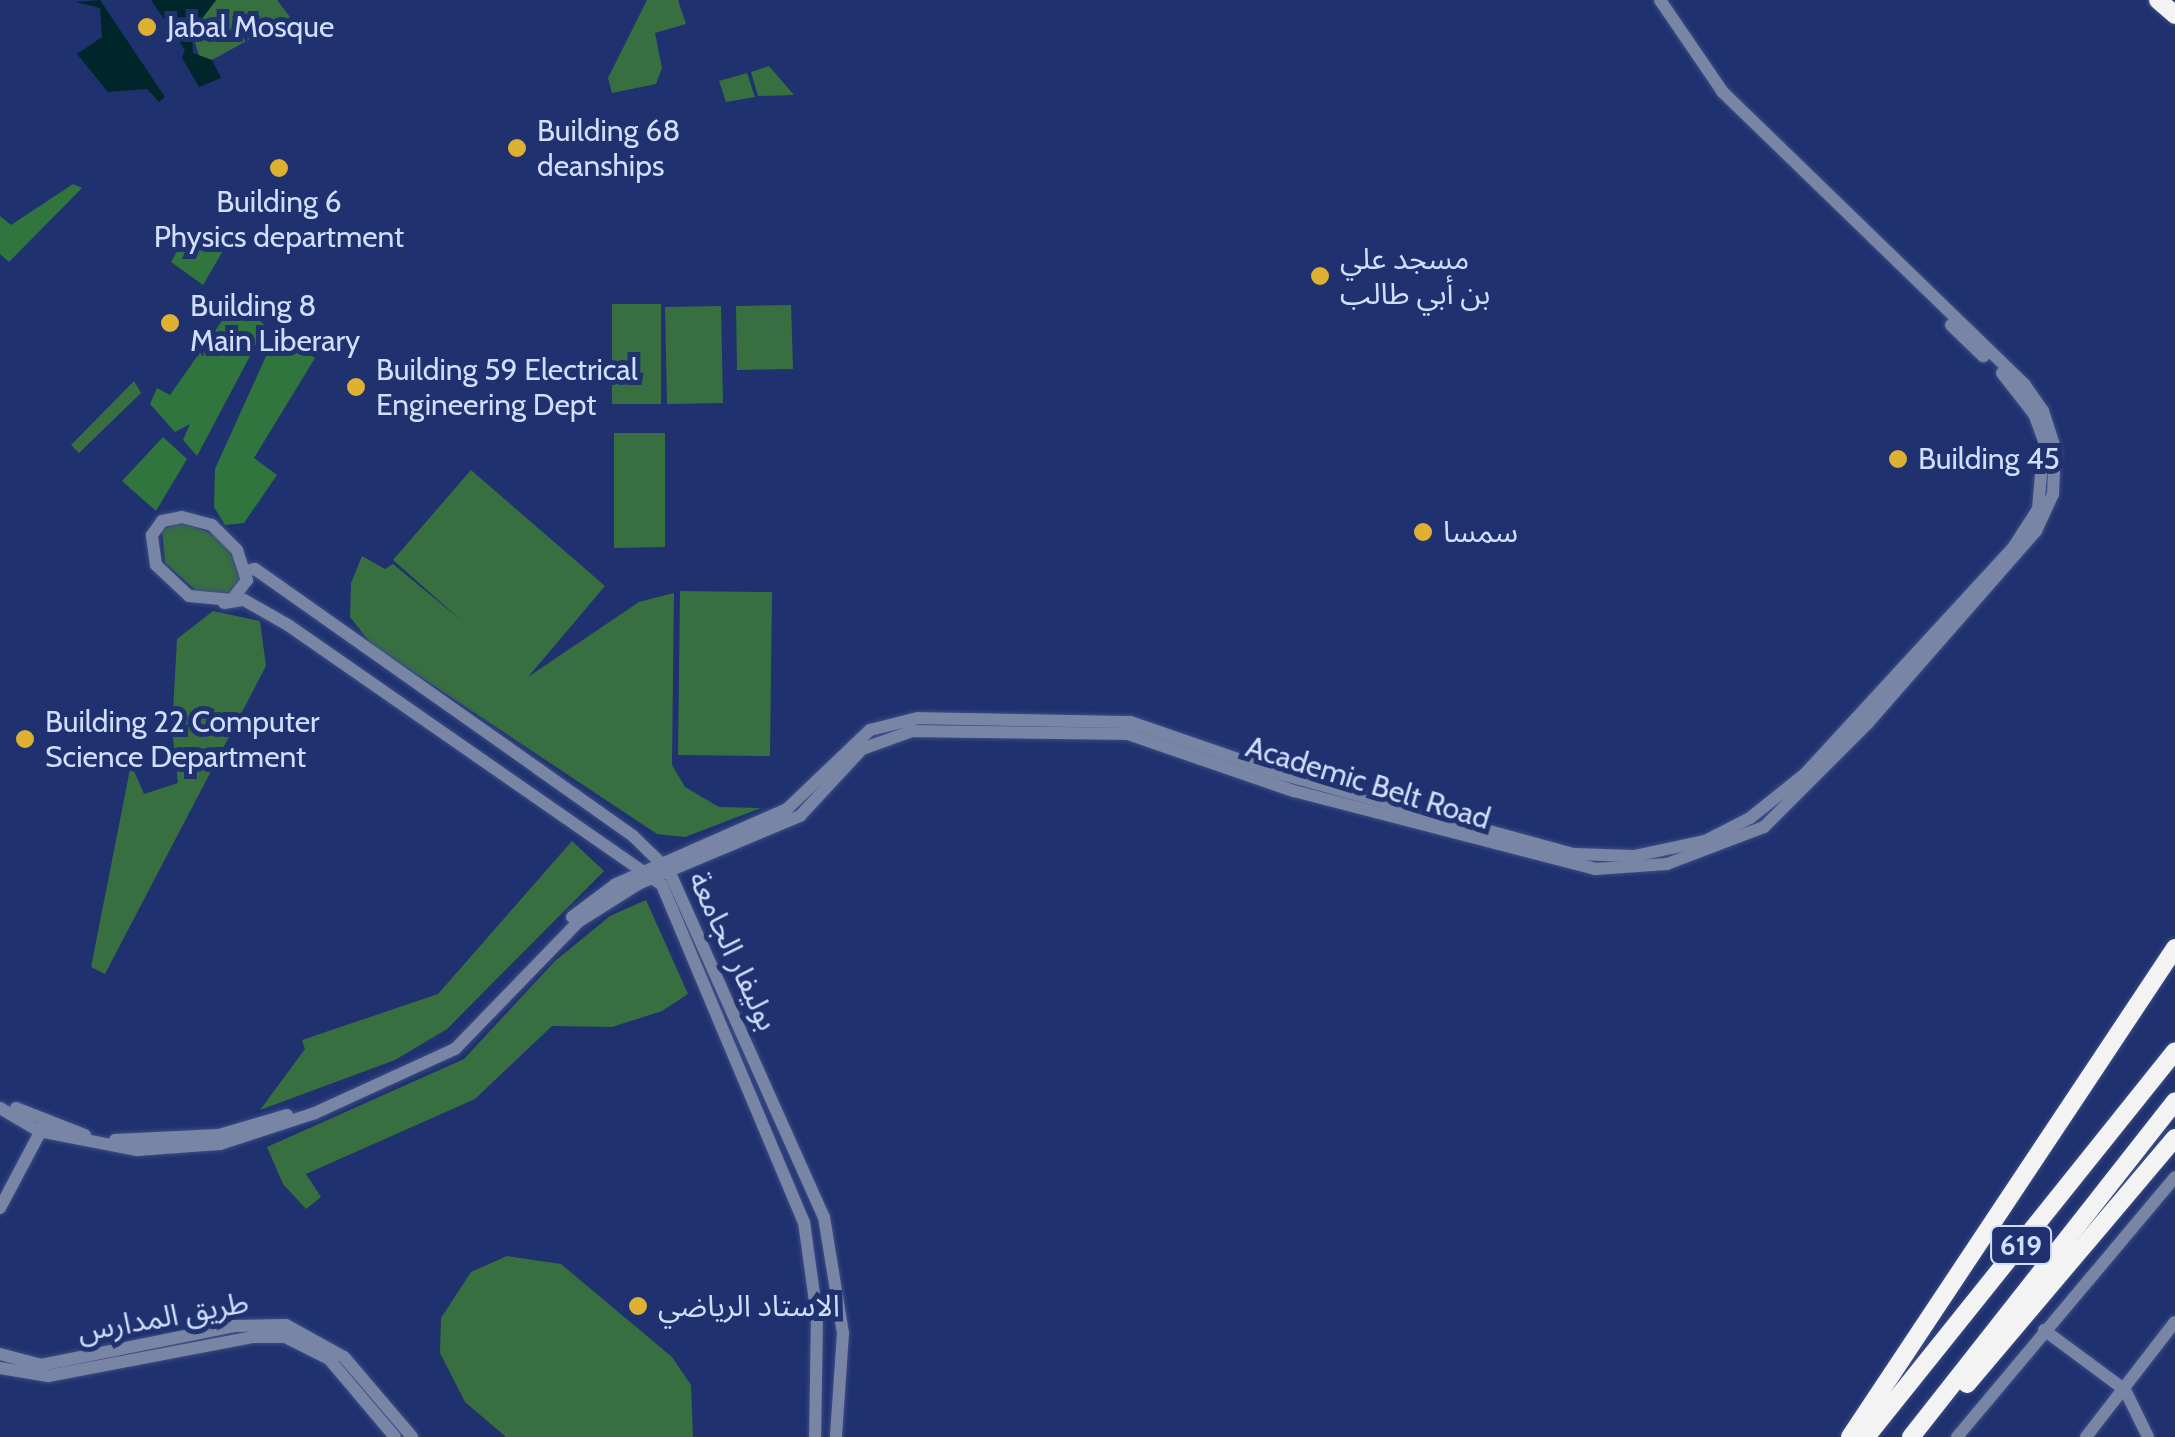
<!DOCTYPE html>
<meta charset="utf-8">
<style>
body{margin:0}
#map{position:relative;width:2175px;height:1437px;overflow:hidden;background:#1f316f;font-family:Cabin,"Noto Sans Arabic",sans-serif}
div>[style]{position:absolute}
.green>*{inset:0;background:#386f41}
.forest>*{inset:0;background:#31753e}
.water>*{inset:0;background:#00262b}
.roads{filter:drop-shadow(0 0 2px #3b4d85) drop-shadow(0 0 2px #3b4d85)}
.minor>*{height:12px;margin:-6px;padding:0 6px;transform-origin:6px;border-radius:6px;background:#7985a5}
.highway>*{height:18px;margin:-9px;padding:0 9px;transform-origin:9px;border-radius:9px;background:#f3f3f3}
.dots>*{width:28px;height:28px;translate:-50% -50%;box-sizing:border-box;border:5px solid #1f316f;border-radius:50%}
span{translate:-50% -50%;white-space:nowrap;text-align:center;line-height:1.15;-webkit-text-stroke:10px #1f316f;paint-order:stroke}
.shield-label span{padding:2px 8px;background:#1f316f;border:2px solid;border-radius:8px;-webkit-text-stroke-width:0}
.shield-label{font-size:28px;color:#d0ddfb;font-weight:700}
.poi-label{font-size:30px;color:#d0ddfb}
.left{translate:0 -50%;text-align:left}
.street-label{font-size:30px;color:#d0ddfb}
</style>
<div id="map">
<div class="green">
<div style="clip-path:polygon(216px 0,277px 0,290px 17px,212px 60px,200px 59px,192px 32px)"></div>
<div style="clip-path:polygon(647px 0,678px 0,686px 24px,655px 33px,662px 68px,656px 84px,612px 93px,608px 78px)"></div>
<div style="clip-path:polygon(769px 66px,794px 95px,758px 96px,751px 72px)"></div>
<div style="clip-path:polygon(747px 73px,755px 97px,726px 102px,719px 81px)"></div>
<div style="clip-path:polygon(612px 304px,661px 304px,661px 404px,612px 404px)"></div>
<div style="clip-path:polygon(791px 305px,793px 369px,737px 370px,736px 306px)"></div>
<div style="clip-path:polygon(721px 306px,723px 403px,667px 404px,665px 307px)"></div>
<div style="clip-path:polygon(134px 381px,141px 393px,79px 453px,71px 445px)"></div>
<div style="clip-path:polygon(614px 433px,665px 433px,665px 547px,614px 548px)"></div>
<div style="clip-path:polygon(471px 470px,605px 586px,528px 677px,639px 602px,674px 593px,672px 765px,685px 787px,719px 807px,761px 808px,685px 837px,657px 834px,371px 644px,350px 617px,351px 583px,362px 556px,385px 569px,393px 564px,462px 621px,393px 560px)"></div>
<div style="clip-path:polygon(180px 521px,218px 536px,239px 562px,241px 583px,231px 595px,199px 593px,165px 563px,162px 530px)"></div>
<div style="clip-path:polygon(680px 591px,772px 592px,770px 756px,678px 755px)"></div>
<div style="clip-path:polygon(213px 611px,260px 621px,266px 666px,105px 974px,91px 967px,131px 764px,144px 794px,178px 783px,172px 729px,177px 639px)"></div>
<div style="clip-path:polygon(572px 841px,604px 871px,447px 1029px,395px 1060px,260px 1110px,305px 1049px,302px 1040px,438px 994px)"></div>
<div style="clip-path:polygon(646px 900px,688px 994px,662px 1011px,612px 1027px,552px 1026px,475px 1099px,306px 1174px,321px 1197px,306px 1209px,283px 1184px,267px 1147px,464px 1059px,555px 961px,610px 916px)"></div>
<div style="clip-path:polygon(507px 1256px,561px 1264px,672px 1357px,691px 1385px,693px 1437px,506px 1437px,465px 1402px,440px 1353px,441px 1318px,471px 1272px)"></div>
</div>
<div class="forest">
<div style="clip-path:polygon(73px 184px,82px 188px,9px 262px,0 254px,0 216px,11px 225px)"></div>
<div style="clip-path:polygon(227px 227px,234px 232px,203px 285px,171px 262px,189px 230px,210px 247px)"></div>
<div style="clip-path:polygon(236px 301px,266px 326px,197px 456px,183px 440px,190px 424px,175px 432px,150px 404px,157px 388px,170px 395px)"></div>
<div style="clip-path:polygon(276px 334px,315px 358px,254px 458px,277px 475px,244px 523px,225px 525px,214px 507px,215px 469px)"></div>
<div style="clip-path:polygon(163px 437px,187px 459px,156px 511px,122px 481px)"></div>
</div>
<div class="water">
<div style="clip-path:polygon(100px 0,165px 97px,159px 102px,147px 89px,108px 92px,77px 54px,102px 37px,100px 8px,76px 2px)"></div>
<div style="clip-path:polygon(151px 0,216px 0,192px 32px,193px 53px,212px 60px,221px 78px,199px 87px,182px 58px,185px 50px)"></div>
</div>
<div class="roads">
<div class="minor">
<div style="left:1951px;top:325px;width:45px;rotate:44.1deg"></div>
<div style="left:182px;top:517px;width:31px;rotate:15deg"></div>
<div style="left:212px;top:525px;width:35px;rotate:45deg"></div>
<div style="left:237px;top:550px;width:32px;rotate:72deg"></div>
<div style="left:247px;top:580px;width:25px;rotate:127deg"></div>
<div style="left:232px;top:600px;width:43px;rotate:-174.7deg"></div>
<div style="left:189px;top:596px;width:45px;rotate:-136.8deg"></div>
<div style="left:156px;top:565px;width:30px;rotate:-98deg"></div>
<div style="left:152px;top:535px;width:17px;rotate:-54deg"></div>
<div style="left:162px;top:521px;width:20px;rotate:-11deg"></div>
<div style="left:246px;top:571px;width:9px;rotate:-13deg"></div>
<div style="left:255px;top:569px;width:345px;rotate:35.2deg"></div>
<div style="left:537px;top:768px;width:118px;rotate:35.3deg"></div>
<div style="left:633px;top:836px;width:50px;rotate:44.2deg"></div>
<div style="left:669px;top:871px;width:379px;rotate:65.9deg"></div>
<div style="left:824px;top:1217px;width:118px;rotate:80.7deg"></div>
<div style="left:843px;top:1333px;width:104px;rotate:93.9deg"></div>
<div style="left:224px;top:603px;width:20px;rotate:-9deg"></div>
<div style="left:244px;top:600px;width:51px;rotate:29.6deg"></div>
<div style="left:288px;top:625px;width:455px;rotate:34.8deg"></div>
<div style="left:662px;top:885px;width:366px;rotate:67.2deg"></div>
<div style="left:804px;top:1222px;width:95px;rotate:82.1deg"></div>
<div style="left:817px;top:1316px;width:121px;rotate:90.9deg"></div>
<div style="left:572px;top:917px;width:55px;rotate:-36.9deg"></div>
<div style="left:616px;top:884px;width:187px;rotate:-23.7deg"></div>
<div style="left:787px;top:809px;width:115px;rotate:-43.6deg"></div>
<div style="left:870px;top:730px;width:49px;rotate:-14deg"></div>
<div style="left:918px;top:718px;width:212px;rotate:1.1deg"></div>
<div style="left:1130px;top:722px;width:160px;rotate:19deg"></div>
<div style="left:1281px;top:774px;width:304px;rotate:15.3deg"></div>
<div style="left:1574px;top:854px;width:60px;rotate:1.9deg"></div>
<div style="left:1634px;top:856px;width:73px;rotate:-11.9deg"></div>
<div style="left:1705px;top:841px;width:51px;rotate:-27.1deg"></div>
<div style="left:1750px;top:818px;width:70px;rotate:-38.7deg"></div>
<div style="left:1805px;top:774px;width:307px;rotate:-47.4deg"></div>
<div style="left:2013px;top:548px;width:46px;rotate:-57.3deg"></div>
<div style="left:2038px;top:509px;width:68px;rotate:-85deg"></div>
<div style="left:2044px;top:441px;width:29px;rotate:-110deg"></div>
<div style="left:2034px;top:414px;width:52px;rotate:-128deg"></div>
<div style="left:0;top:1108px;width:45px;rotate:30.5deg"></div>
<div style="left:39px;top:1131px;width:100px;rotate:11deg"></div>
<div style="left:137px;top:1150px;width:83px;rotate:-4.1deg"></div>
<div style="left:220px;top:1144px;width:100px;rotate:-18.1deg"></div>
<div style="left:315px;top:1113px;width:154px;rotate:-24.6deg"></div>
<div style="left:455px;top:1049px;width:177px;rotate:-45.9deg"></div>
<div style="left:578px;top:922px;width:71px;rotate:-32.3deg"></div>
<div style="left:638px;top:884px;width:176px;rotate:-22.8deg"></div>
<div style="left:800px;top:816px;width:91px;rotate:-47.2deg"></div>
<div style="left:862px;top:749px;width:53px;rotate:-19.8deg"></div>
<div style="left:912px;top:731px;width:216px;rotate:0.8deg"></div>
<div style="left:1128px;top:734px;width:176px;rotate:19deg"></div>
<div style="left:1294px;top:791px;width:311px;rotate:14.5deg"></div>
<div style="left:1595px;top:869px;width:72px;rotate:-4deg"></div>
<div style="left:1667px;top:864px;width:104px;rotate:-20.9deg"></div>
<div style="left:1764px;top:827px;width:146px;rotate:-45deg"></div>
<div style="left:1867px;top:724px;width:257px;rotate:-48.8deg"></div>
<div style="left:2036px;top:531px;width:41px;rotate:-65.3deg"></div>
<div style="left:2053px;top:494px;width:46px;rotate:-87.5deg"></div>
<div style="left:2055px;top:448px;width:39px;rotate:-108deg"></div>
<div style="left:2043px;top:411px;width:32px;rotate:-125deg"></div>
<div style="left:2025px;top:385px;width:422px;rotate:-135.9deg"></div>
<div style="left:1722px;top:91px;width:110px;rotate:-124.3deg"></div>
<div style="left:16px;top:1108px;width:74px;rotate:21.4deg"></div>
<div style="left:115px;top:1140px;width:104px;rotate:-2.8deg"></div>
<div style="left:219px;top:1135px;width:71px;rotate:-16.4deg"></div>
<div style="left:0;top:1208px;width:94px;rotate:-62.1deg"></div>
<div style="left:2044px;top:1330px;width:101px;rotate:36.5deg"></div>
<div style="left:2125px;top:1390px;width:52px;rotate:63.9deg"></div>
<div style="left:0;top:1354px;width:42px;rotate:15deg"></div>
<div style="left:41px;top:1365px;width:197px;rotate:-11.4deg"></div>
<div style="left:234px;top:1326px;width:52px;rotate:-1.1deg"></div>
<div style="left:286px;top:1325px;width:66px;rotate:28.9deg"></div>
<div style="left:344px;top:1357px;width:105px;rotate:49.6deg"></div>
<div style="left:0;top:1368px;width:49px;rotate:9.5deg"></div>
<div style="left:48px;top:1376px;width:208px;rotate:-10.8deg"></div>
<div style="left:252px;top:1337px;width:33px"></div>
<div style="left:285px;top:1337px;width:49px;rotate:26.6deg"></div>
<div style="left:329px;top:1359px;width:102px;rotate:49.8deg"></div>
<div style="left:1957px;top:1437px;width:339px;rotate:-50deg"></div>
<div style="left:2086px;top:1437px;width:145px;rotate:-52.3deg"></div>
</div>
<div class="highway">
<div style="left:2158px;top:0;width:23px;rotate:41deg"></div>
<div style="left:1967px;top:1384px;width:322px;rotate:-49.8deg"></div>
<div style="left:1850px;top:1437px;width:587px;rotate:-56.39deg"></div>
<div style="left:1866px;top:1437px;width:494px;rotate:-51.3deg"></div>
<div style="left:1911px;top:1437px;width:427px;rotate:-51.8deg"></div>
</div>
</div>
<div class="dots">
<div style="left:147px;top:27px;background:#deb133"></div>
<div style="left:517px;top:148px;background:#deb133"></div>
<div style="left:279px;top:168px;background:#deb133"></div>
<div style="left:1320px;top:276px;background:#deb133"></div>
<div style="left:170px;top:323px;background:#deb133"></div>
<div style="left:356px;top:387px;background:#deb133"></div>
<div style="left:1898px;top:459px;background:#deb133"></div>
<div style="left:1423px;top:532px;background:#deb133"></div>
<div style="left:25px;top:739px;background:#deb133"></div>
<div style="left:638px;top:1306px;background:#deb133"></div>
</div>
<div class="shield-label">
<span style="left:2021px;top:1245px">619</span>
</div>
<div class="poi-label">
<span class="left" style="left:167px;top:27px">Jabal Mosque</span>
<span class="left" style="left:537px;top:148px">Building 68<br>deanships</span>
<span style="left:279px;top:219px">Building 6<br>Physics department</span>
<span class="left" style="left:1340px;top:276px">مسجد علي<br>بن أبي طالب</span>
<span class="left" style="left:190px;top:323px">Building 8<br>Main Liberary</span>
<span class="left" style="left:376px;top:387px">Building 59 Electrical<br>Engineering Dept</span>
<span class="left" style="left:1918px;top:459px">Building 45</span>
<span class="left" style="left:1443px;top:532px">سمسا</span>
<span class="left" style="left:45px;top:739px">Building 22 Computer<br>Science Department</span>
<span class="left" style="left:658px;top:1306px">الاستاد الرياضي</span>
</div>
<div class="street-label">
<span style="left:1368px;top:783px;rotate:17deg">Academic Belt Road</span>
<span style="left:733px;top:951px;rotate:65deg">بوليفار الجامعة</span>
<span style="left:163px;top:1317px;rotate:-10deg">طريق المدارس</span>
</div>
</div>
